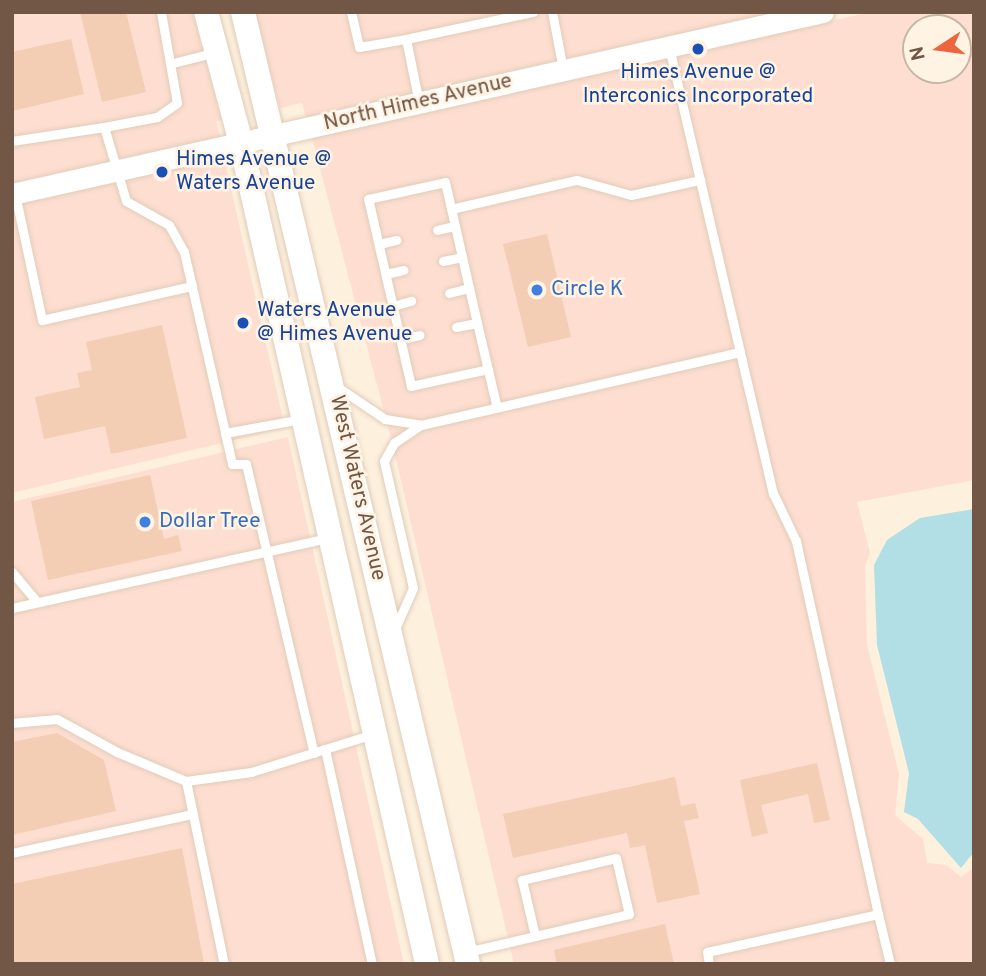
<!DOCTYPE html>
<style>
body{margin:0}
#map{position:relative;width:986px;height:976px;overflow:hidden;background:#fdf0dd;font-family:Overpass,sans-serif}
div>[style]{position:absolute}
.commercial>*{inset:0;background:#feded0}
.water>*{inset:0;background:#b2dee6}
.building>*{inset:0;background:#f3cdb4}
.roads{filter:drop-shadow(0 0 2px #e0ccba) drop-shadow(0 0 2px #e0ccba)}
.service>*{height:9px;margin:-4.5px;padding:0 4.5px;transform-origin:4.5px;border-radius:4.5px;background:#fff}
.tertiary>*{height:21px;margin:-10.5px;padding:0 10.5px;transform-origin:10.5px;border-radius:10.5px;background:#fff}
.secondary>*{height:24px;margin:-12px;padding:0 12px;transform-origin:12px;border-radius:12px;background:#fff}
.dots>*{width:19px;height:19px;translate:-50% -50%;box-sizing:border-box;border:4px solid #fff4e4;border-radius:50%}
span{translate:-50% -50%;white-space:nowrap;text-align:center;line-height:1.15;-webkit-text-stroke:5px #fff4e4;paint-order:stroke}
.transit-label{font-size:21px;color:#164399}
.left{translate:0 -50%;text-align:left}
.street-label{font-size:21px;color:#725646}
.shop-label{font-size:21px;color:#366cbe}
.frame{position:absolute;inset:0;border:14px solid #725646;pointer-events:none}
.north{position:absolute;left:902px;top:14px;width:70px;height:70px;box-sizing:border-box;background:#fff4e4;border:2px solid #c7b5a5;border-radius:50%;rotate:257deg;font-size:19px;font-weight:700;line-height:28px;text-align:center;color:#725646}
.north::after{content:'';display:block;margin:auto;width:24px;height:32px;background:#eb653e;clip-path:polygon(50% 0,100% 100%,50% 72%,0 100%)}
</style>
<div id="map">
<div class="commercial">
<div style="clip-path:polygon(12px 12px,193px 12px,222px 120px,216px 121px,220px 137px,12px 184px)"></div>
<div style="clip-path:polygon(255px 12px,776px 12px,306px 117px,302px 103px,280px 108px)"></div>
<div style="clip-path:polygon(evenodd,871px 12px,974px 12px,974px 480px,857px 502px,870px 553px,865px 566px,867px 645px,899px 774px,895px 815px,923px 839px,927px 863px,946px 865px,961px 877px,974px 868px,974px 964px,514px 964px,391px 438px,312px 138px,871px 12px,916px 28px,958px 28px,958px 70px,916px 70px,916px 28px)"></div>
<div style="clip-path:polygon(224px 157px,285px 428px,12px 493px,12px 205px)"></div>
<div style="clip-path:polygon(288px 437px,404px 964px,12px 964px,12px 502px)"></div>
</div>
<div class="water">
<div style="clip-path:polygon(974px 509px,974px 852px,961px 868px,918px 819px,904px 812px,909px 773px,877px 645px,874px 565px,887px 540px,920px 518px)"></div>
</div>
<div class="building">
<div style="clip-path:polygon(80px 12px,126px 12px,146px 92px,102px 102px)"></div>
<div style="clip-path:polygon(71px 39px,84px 94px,12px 111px,12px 52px)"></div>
<div style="clip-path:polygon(547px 234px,571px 337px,528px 347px,503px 244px)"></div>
<div style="clip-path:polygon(162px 325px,187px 438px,111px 454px,105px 426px,44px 439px,35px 397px,80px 387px,77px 373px,92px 370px,86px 342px)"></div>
<div style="clip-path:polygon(150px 475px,164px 539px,178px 535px,182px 551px,48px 580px,31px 501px)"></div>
<div style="clip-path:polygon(57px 733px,104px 760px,116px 811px,12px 835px,12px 742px)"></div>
<div style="clip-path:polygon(817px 763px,830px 820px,814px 823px,808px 794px,761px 805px,768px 833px,752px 837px,740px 780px)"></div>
<div style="clip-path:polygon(675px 777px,681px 806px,695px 803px,699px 818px,684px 821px,700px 894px,657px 903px,645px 845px,630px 848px,627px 833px,513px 858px,503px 814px)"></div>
<div style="clip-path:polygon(182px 848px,204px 964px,12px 964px,12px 884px)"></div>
<div style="clip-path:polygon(665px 924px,674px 964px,557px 964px,554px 950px)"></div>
</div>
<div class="roads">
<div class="service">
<div style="left:351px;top:12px;width:36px;rotate:77deg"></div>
<div style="left:359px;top:47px;width:48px;rotate:-9.7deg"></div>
<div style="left:406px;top:39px;width:65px;rotate:78.5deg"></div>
<div style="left:552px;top:12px;width:58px;rotate:79.1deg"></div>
<div style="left:406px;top:39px;width:130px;rotate:-12deg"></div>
<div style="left:669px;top:47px;width:458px;rotate:76.9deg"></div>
<div style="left:773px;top:493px;width:53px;rotate:64.4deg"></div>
<div style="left:796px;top:541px;width:382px;rotate:77.6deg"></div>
<div style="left:173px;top:63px;width:44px;rotate:-14.3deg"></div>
<div style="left:104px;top:127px;width:54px;rotate:-10.7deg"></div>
<div style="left:157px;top:117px;width:24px;rotate:-35deg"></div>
<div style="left:177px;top:103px;width:92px;rotate:-100deg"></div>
<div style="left:12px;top:141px;width:93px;rotate:-8.7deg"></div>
<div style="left:104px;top:127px;width:77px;rotate:73.4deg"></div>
<div style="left:126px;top:201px;width:49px;rotate:29.2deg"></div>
<div style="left:169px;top:225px;width:31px;rotate:61deg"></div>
<div style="left:184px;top:252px;width:186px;rotate:77.2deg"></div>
<div style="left:225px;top:433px;width:77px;rotate:-10.4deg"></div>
<div style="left:15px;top:194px;width:129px;rotate:77.9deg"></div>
<div style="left:42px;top:320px;width:154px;rotate:-12.8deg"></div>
<div style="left:451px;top:209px;width:129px;rotate:-13deg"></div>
<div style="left:577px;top:180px;width:56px;rotate:15.5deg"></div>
<div style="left:631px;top:195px;width:71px;rotate:-12.3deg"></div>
<div style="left:437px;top:230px;width:18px;rotate:-13deg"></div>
<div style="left:379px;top:244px;width:18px;rotate:-13deg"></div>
<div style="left:443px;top:261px;width:19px;rotate:-12deg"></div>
<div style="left:386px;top:274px;width:18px;rotate:-13deg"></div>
<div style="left:449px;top:293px;width:21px;rotate:-14deg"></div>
<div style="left:393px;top:306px;width:19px;rotate:-16deg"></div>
<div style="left:456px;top:327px;width:21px;rotate:-11deg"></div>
<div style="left:401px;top:339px;width:19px;rotate:-12deg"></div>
<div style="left:488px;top:369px;width:79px;rotate:167.6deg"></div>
<div style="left:411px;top:386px;width:192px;rotate:-102.9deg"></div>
<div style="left:368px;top:199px;width:79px;rotate:-12.4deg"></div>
<div style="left:445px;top:182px;width:145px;rotate:77.2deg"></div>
<div style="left:477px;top:323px;width:87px;rotate:76.8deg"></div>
<div style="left:339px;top:388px;width:55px;rotate:34deg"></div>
<div style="left:385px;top:419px;width:36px;rotate:9deg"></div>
<div style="left:225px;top:433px;width:32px;rotate:77deg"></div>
<div style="left:232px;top:464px;width:14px"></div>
<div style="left:246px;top:464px;width:297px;rotate:76.8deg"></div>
<div style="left:12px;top:572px;width:39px;rotate:50deg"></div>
<div style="left:12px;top:608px;width:324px;rotate:-12.5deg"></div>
<div style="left:395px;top:629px;width:45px;rotate:-66.3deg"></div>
<div style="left:413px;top:588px;width:130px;rotate:-102.9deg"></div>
<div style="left:384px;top:461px;width:21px;rotate:-61deg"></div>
<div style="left:394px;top:443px;width:32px;rotate:-34deg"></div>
<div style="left:421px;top:425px;width:327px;rotate:-12.9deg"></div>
<div style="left:12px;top:723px;width:45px;rotate:-5.1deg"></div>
<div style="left:57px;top:719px;width:68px;rotate:28.8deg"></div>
<div style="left:117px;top:752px;width:75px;rotate:22.8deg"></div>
<div style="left:186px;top:781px;width:66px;rotate:-7.9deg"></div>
<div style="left:251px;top:772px;width:128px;rotate:-17.3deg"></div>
<div style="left:325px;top:749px;width:220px;rotate:77.7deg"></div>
<div style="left:186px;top:781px;width:187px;rotate:78.3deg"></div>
<div style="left:12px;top:853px;width:185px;rotate:-12.2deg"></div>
<div style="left:467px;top:952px;width:166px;rotate:-13.2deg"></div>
<div style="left:629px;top:914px;width:57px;rotate:-103.1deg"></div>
<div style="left:616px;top:858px;width:97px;rotate:166.8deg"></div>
<div style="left:522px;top:880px;width:57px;rotate:76.9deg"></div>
<div style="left:709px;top:964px;width:12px;rotate:-99deg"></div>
<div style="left:707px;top:952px;width:175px;rotate:-12.5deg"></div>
<div style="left:878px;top:914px;width:51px;rotate:76.5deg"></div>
</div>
<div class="tertiary">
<div style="left:12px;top:194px;width:831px;rotate:-12.65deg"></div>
</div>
<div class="secondary">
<div style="left:206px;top:12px;width:136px;rotate:75deg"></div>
<div style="left:241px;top:143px;width:842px;rotate:77.23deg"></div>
<div style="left:243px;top:12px;width:978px;rotate:76.7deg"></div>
</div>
</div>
<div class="dots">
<div style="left:698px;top:49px;background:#1a4fb4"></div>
<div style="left:162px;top:172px;background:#1a4fb4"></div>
<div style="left:537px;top:290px;background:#3f7fe0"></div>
<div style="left:243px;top:323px;background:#1a4fb4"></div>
<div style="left:145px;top:522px;background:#3f7fe0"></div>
</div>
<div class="transit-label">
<span style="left:698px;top:85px">Himes Avenue @<br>Interconics Incorporated</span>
<span class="left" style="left:176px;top:172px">Himes Avenue @<br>Waters Avenue</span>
<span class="left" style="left:257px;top:323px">Waters Avenue<br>@ Himes Avenue</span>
</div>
<div class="street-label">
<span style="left:418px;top:103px;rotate:-13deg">North Himes Avenue</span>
<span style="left:357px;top:488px;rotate:77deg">West Waters Avenue</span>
</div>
<div class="shop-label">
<span class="left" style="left:551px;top:290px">Circle K</span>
<span class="left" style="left:159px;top:522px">Dollar Tree</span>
</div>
<div class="frame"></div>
<div class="north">N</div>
</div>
